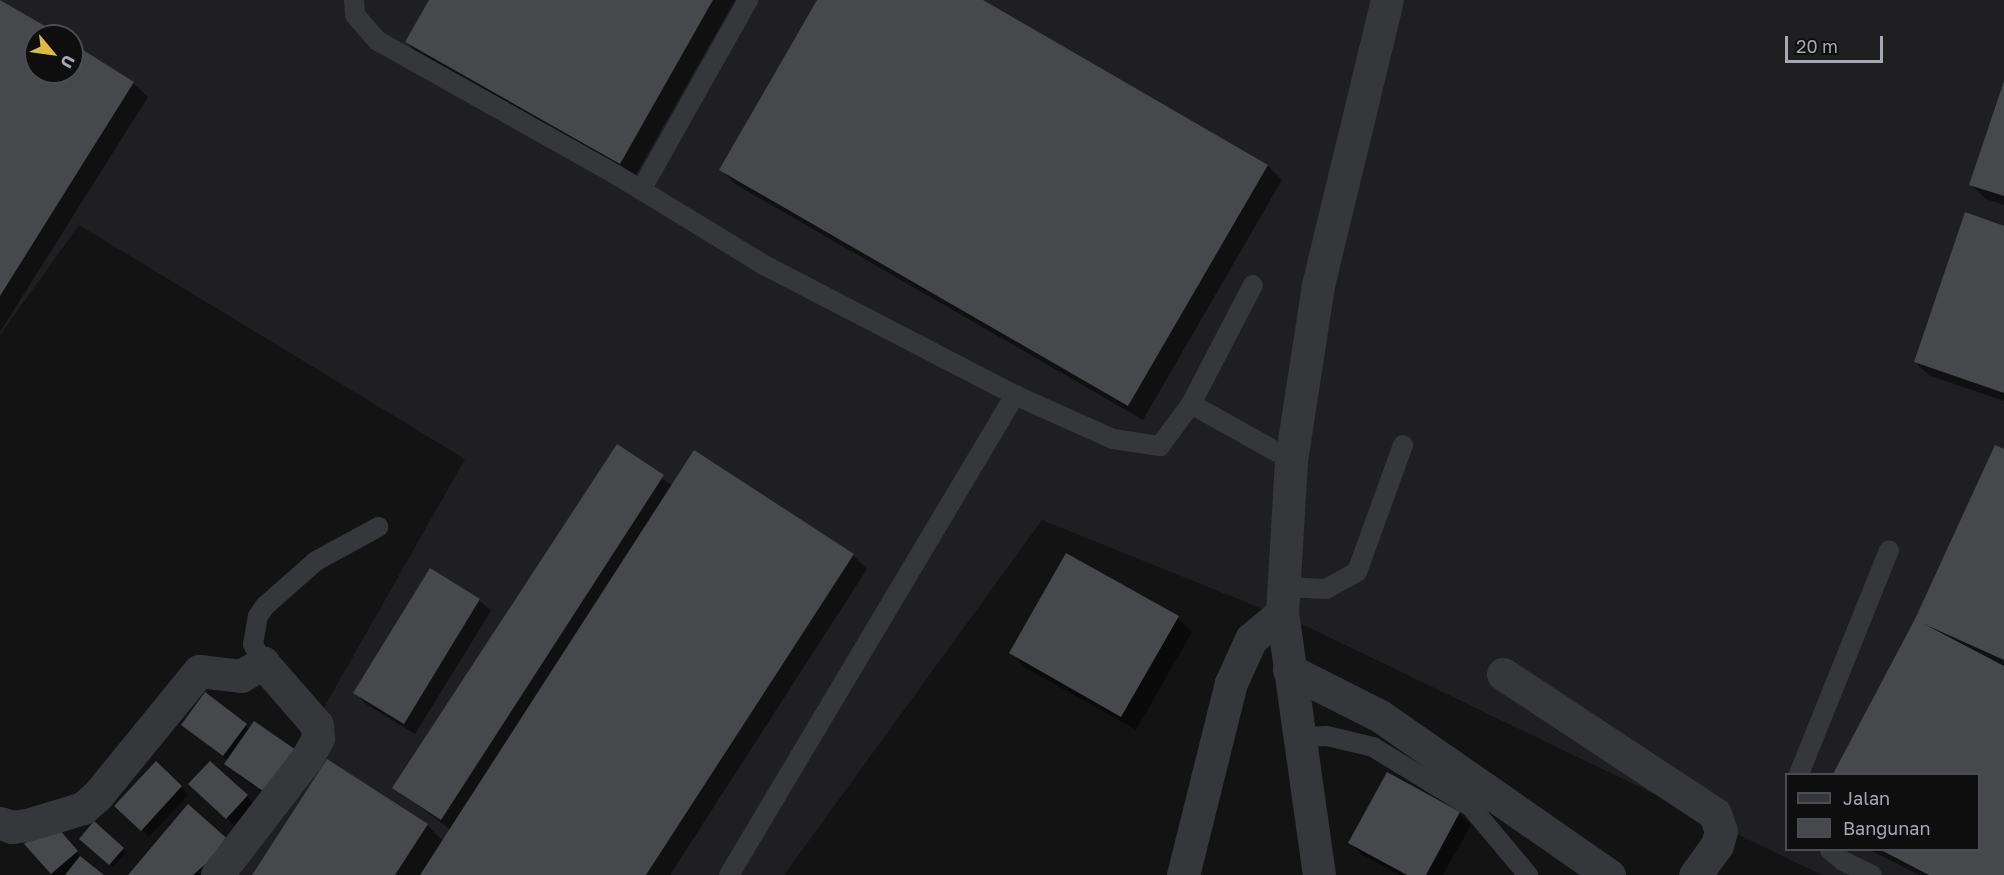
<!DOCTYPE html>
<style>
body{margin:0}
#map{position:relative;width:2004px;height:875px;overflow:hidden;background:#131314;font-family:"Golos Text",sans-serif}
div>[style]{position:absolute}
.built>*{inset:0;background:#1f1f21}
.shadow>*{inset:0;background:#0007}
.building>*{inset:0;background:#47484c}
.service>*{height:20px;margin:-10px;padding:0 10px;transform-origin:10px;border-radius:10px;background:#36373b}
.minor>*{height:33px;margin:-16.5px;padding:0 16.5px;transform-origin:16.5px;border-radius:16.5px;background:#36373b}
span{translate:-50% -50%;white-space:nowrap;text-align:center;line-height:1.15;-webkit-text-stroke:4.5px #0e0e0f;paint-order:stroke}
.legend{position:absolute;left:1785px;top:773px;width:195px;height:78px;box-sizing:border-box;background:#0e0e0f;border:2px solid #4b4c51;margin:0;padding:8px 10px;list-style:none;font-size:18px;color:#a6a9b3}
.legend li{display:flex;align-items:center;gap:12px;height:30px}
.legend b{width:30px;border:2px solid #4b4c51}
.north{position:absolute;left:24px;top:24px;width:60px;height:60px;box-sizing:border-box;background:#0e0e0f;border:2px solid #4b4c51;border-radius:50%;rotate:119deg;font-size:16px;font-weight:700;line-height:24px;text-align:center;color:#a6a9b3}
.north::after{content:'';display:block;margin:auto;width:21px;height:27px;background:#ddba42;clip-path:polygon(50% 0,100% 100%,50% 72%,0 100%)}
.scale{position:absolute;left:1785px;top:36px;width:98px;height:27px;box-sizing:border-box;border:3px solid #a6a9b3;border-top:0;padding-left:8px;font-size:18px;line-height:21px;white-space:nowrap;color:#a6a9b3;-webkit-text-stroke:4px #0e0e0f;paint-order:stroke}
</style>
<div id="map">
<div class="built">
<div style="clip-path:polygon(evenodd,0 0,2004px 0,2004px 875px,1822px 875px,1310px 628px,1042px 520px,784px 875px,229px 875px,465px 459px,79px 225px,0 335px,0 0,36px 36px,72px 36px,72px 72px,36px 72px,36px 36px,0 0,1786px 774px,1978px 774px,1978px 850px,1786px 850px,1786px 774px)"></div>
</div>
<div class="shadow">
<div style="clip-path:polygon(0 0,59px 36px,36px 36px,36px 72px,72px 72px,72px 44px,133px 83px,148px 97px,0 332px)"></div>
<div style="clip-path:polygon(431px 0,735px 0,634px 178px,421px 57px,407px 42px)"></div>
<div style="clip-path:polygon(819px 0,980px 0,1268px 166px,1282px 180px,1143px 420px,735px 184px,721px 170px)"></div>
<div style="clip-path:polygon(2004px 85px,2004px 205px,1986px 199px,1971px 185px)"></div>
<div style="clip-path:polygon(2004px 227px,2004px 401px,1930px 376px,1915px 362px)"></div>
<div style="clip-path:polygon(617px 446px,673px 486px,853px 555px,867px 569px,670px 875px,254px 875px,427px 825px,443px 841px,451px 830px,394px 788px)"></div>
<div style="clip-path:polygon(2004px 450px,2004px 875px,1919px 875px,1870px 850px,1978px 850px,1978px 774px,1835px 774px)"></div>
<div style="clip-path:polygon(479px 600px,491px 611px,415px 734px,366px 704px,355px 693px)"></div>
<div style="clip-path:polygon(1178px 618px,1192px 632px,1136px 730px,1026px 668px,1011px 653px)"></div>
<div style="clip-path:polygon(183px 725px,246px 725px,275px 801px,234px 772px,226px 764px,228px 761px)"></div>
<div style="clip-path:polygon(1388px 774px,1459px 814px,1471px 825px,1443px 875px,1400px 875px,1361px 854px,1350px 842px)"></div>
<div style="clip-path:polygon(181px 787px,188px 795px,149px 837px,124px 814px)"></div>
<div style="clip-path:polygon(198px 791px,247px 796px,254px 804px,234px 825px)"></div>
<div style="clip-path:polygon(188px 806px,206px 875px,129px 875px)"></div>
<div style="clip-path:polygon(94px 824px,126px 852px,113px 867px,81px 839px)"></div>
<div style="clip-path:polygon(59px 829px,83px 860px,102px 875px,53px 875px,27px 844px)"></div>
</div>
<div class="building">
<div style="clip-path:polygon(0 0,62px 36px,36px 36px,36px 72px,72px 72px,72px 43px,134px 82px,0 296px)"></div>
<div style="clip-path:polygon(429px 0,713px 0,620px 164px,405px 42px)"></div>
<div style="clip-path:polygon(817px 0,983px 0,1268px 165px,1128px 406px,719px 170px)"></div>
<div style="clip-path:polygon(2004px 81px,2004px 196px,1969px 185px)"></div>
<div style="clip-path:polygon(1965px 212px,2004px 226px,2004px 393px,1914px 362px)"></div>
<div style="clip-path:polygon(617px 444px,664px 475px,441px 820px,392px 788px)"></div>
<div style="clip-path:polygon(1995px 445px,2004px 449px,2004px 660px,1924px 624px,2004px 666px,2004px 875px,1929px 875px,1881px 850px,1978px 850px,1978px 774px,1833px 774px,1915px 619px)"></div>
<div style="clip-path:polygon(694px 450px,854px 554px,646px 875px,420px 875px)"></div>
<div style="clip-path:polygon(1066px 553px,1179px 616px,1121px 717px,1009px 653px)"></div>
<div style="clip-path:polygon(430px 568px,480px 599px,404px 724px,353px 693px)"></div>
<div style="clip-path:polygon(205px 692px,247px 724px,223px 756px,181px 725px)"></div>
<div style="clip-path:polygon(254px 721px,296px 750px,267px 794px,224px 764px)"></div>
<div style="clip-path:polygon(327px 759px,428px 824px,395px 875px,252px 875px)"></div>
<div style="clip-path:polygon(156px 761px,182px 786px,141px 831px,114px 806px)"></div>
<div style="clip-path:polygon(210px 761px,248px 795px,226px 819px,188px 784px)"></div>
<div style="clip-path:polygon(1387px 772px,1460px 812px,1426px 875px,1407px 875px,1348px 843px)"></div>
<div style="clip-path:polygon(188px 804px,231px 842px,193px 875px,128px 875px)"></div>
<div style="clip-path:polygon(51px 820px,78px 851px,51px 874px,24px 844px)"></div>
<div style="clip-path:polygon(94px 821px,124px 848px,109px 865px,79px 839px)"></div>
<div style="clip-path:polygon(80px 856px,104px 875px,65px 875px)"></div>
</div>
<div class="service">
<div style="left:354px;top:0;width:15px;rotate:86deg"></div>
<div style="left:355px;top:15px;width:35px;rotate:49deg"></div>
<div style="left:378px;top:41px;width:272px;rotate:29.3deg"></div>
<div style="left:615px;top:174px;width:175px;rotate:31.4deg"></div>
<div style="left:764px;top:265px;width:283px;rotate:27.4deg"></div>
<div style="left:641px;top:190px;width:218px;rotate:-60.6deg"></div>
<div style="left:1191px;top:404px;width:134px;rotate:-62.5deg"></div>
<div style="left:1283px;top:587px;width:43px;rotate:2.7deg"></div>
<div style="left:1326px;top:589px;width:35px;rotate:-29deg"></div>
<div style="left:1357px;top:572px;width:135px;rotate:-70.1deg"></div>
<div style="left:263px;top:663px;width:21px;rotate:-118deg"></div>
<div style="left:253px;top:644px;width:28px;rotate:-80deg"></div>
<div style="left:258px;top:616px;width:12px;rotate:-55deg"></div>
<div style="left:265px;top:606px;width:68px;rotate:-41.4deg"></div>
<div style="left:316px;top:561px;width:71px;rotate:-28.7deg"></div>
<div style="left:1299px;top:737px;width:28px;rotate:-2deg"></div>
<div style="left:1327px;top:736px;width:47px;rotate:13.4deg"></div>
<div style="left:1373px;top:747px;width:115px;rotate:31.5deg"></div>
<div style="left:1471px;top:807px;width:89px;rotate:50deg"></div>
<div style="left:1799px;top:774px;width:241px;rotate:-68.1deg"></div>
<div style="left:1830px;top:850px;width:17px;rotate:40deg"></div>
<div style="left:1843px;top:861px;width:32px;rotate:26deg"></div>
<div style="left:729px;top:875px;width:559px;rotate:-59.21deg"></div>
<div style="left:1015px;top:395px;width:107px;rotate:24.2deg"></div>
<div style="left:1113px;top:439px;width:48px;rotate:8.5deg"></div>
<div style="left:1160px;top:446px;width:52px;rotate:-53.6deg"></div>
<div style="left:1191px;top:404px;width:115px;rotate:29.2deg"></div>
</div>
<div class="minor">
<div style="left:1289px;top:670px;width:102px;rotate:26.8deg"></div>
<div style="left:1380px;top:716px;width:279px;rotate:34.8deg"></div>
<div style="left:1503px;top:674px;width:254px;rotate:33.4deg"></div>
<div style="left:1715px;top:814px;width:18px;rotate:71deg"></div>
<div style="left:1721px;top:831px;width:15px;rotate:106deg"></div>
<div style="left:1717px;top:845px;width:37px;rotate:126deg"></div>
<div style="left:0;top:823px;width:13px;rotate:18deg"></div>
<div style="left:12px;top:827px;width:15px;rotate:-8deg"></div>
<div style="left:27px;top:825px;width:59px;rotate:-16.9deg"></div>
<div style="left:83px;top:808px;width:18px;rotate:-41deg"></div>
<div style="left:97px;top:796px;width:161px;rotate:-50.8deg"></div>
<div style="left:199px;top:671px;width:42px;rotate:6.8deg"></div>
<div style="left:241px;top:676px;width:26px;rotate:-31deg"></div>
<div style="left:263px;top:663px;width:82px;rotate:48.9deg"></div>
<div style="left:317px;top:725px;width:13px;rotate:86deg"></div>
<div style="left:318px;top:738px;width:23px;rotate:119deg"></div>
<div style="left:307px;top:758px;width:148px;rotate:127.6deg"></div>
<div style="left:1183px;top:875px;width:198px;rotate:-76deg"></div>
<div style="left:1231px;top:683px;width:48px;rotate:-65.6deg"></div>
<div style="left:1251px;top:639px;width:40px;rotate:-40deg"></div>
<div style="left:1319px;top:875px;width:265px;rotate:-98deg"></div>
<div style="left:1282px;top:613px;width:153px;rotate:-86.6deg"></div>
<div style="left:1291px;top:460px;width:177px;rotate:-81.2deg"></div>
<div style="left:1318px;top:285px;width:293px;rotate:-76.4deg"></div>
</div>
<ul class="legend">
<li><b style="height:8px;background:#36373b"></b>Jalan</li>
<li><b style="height:16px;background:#47484c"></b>Bangunan</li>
</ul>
<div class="north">U</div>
<div class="scale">20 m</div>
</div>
